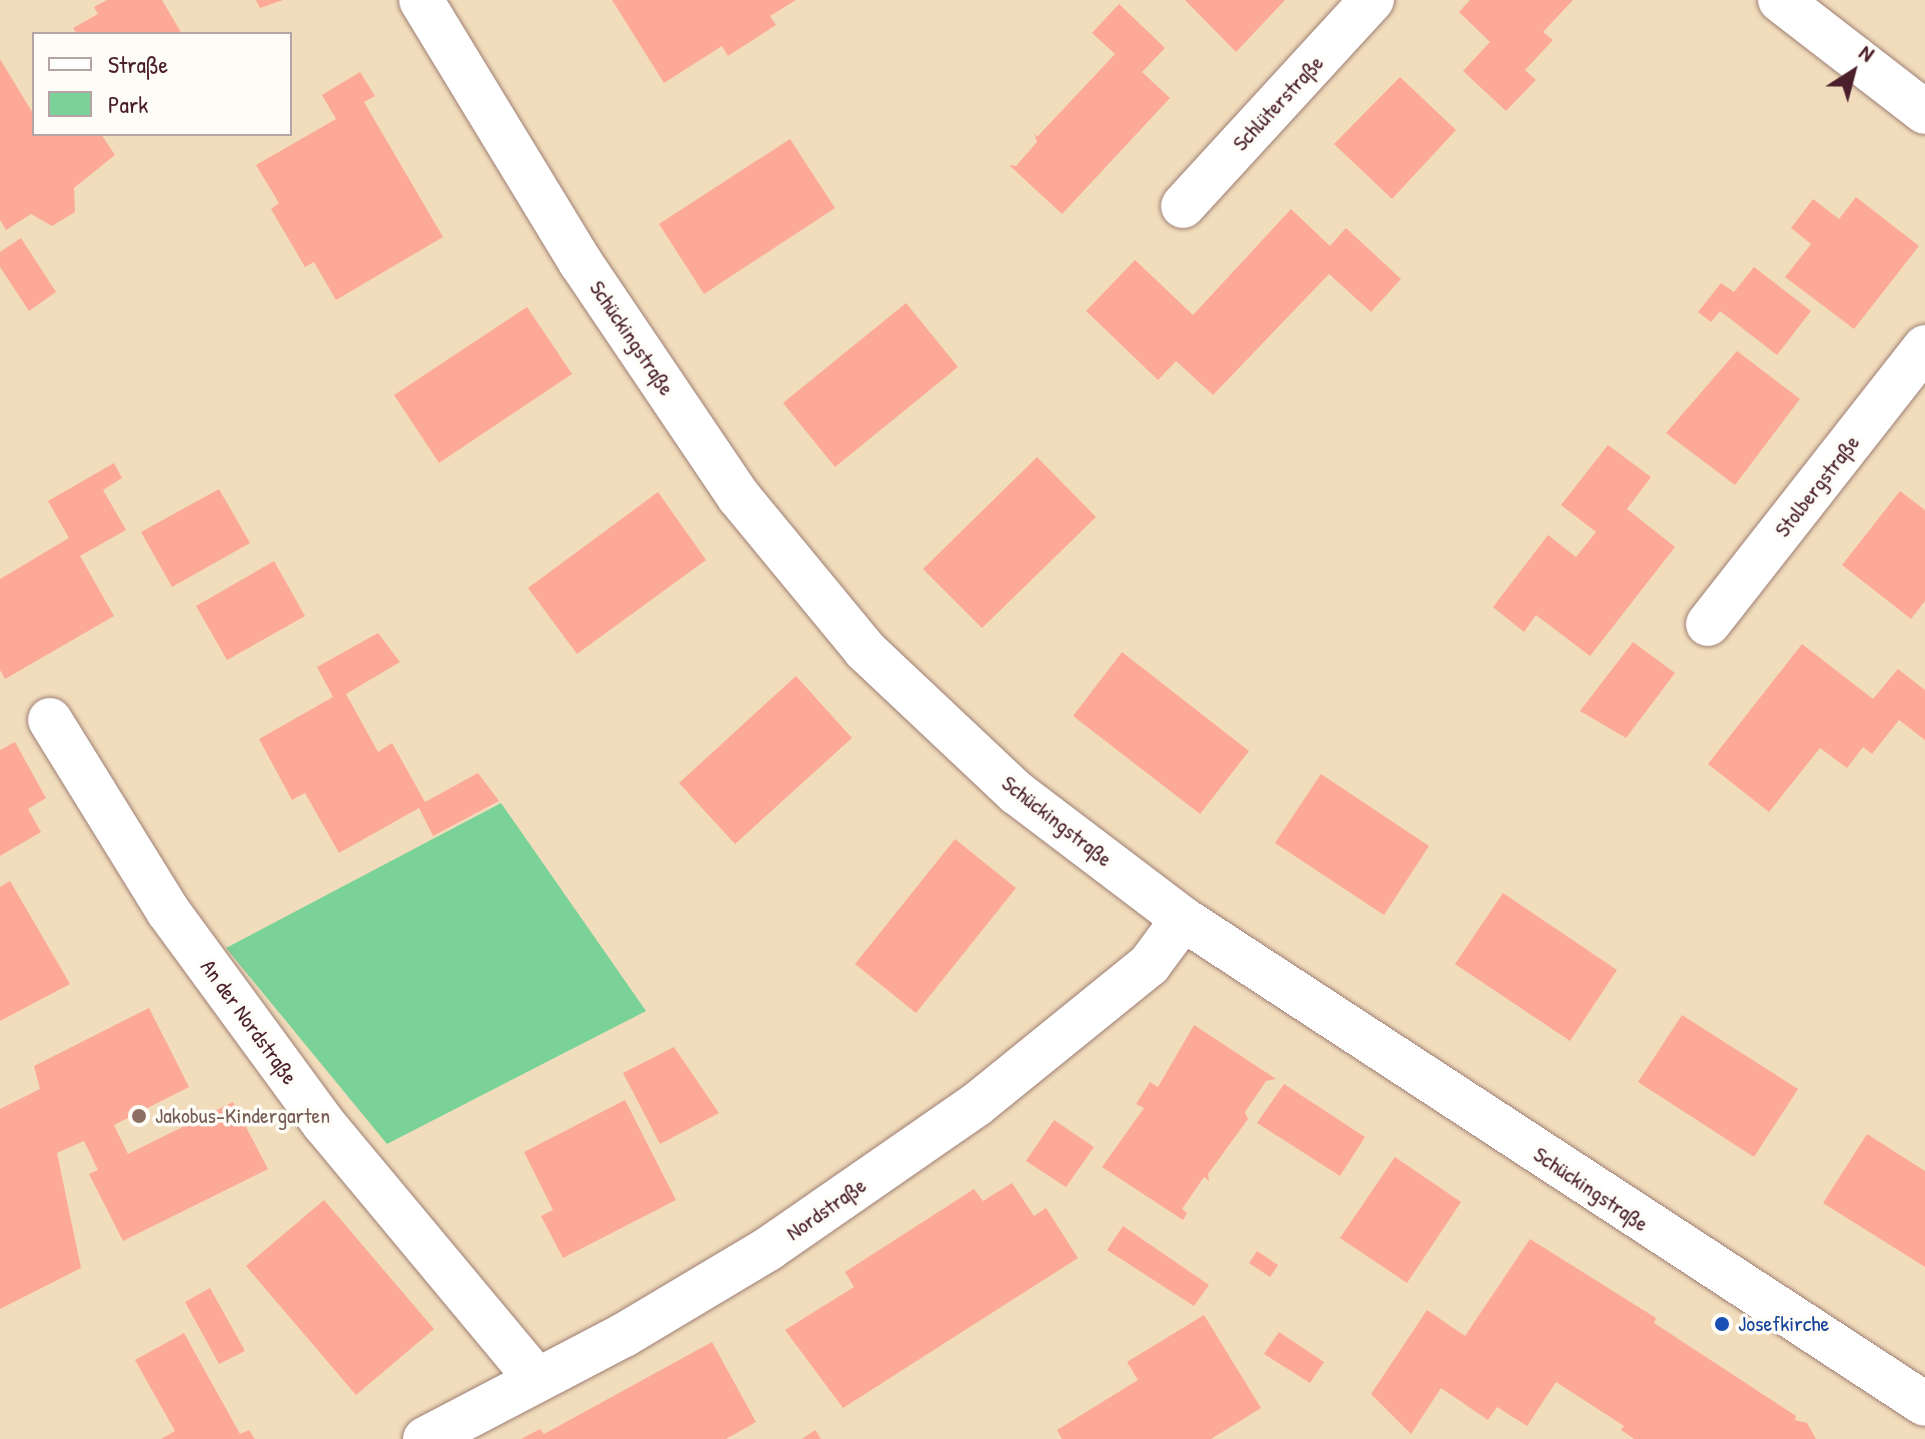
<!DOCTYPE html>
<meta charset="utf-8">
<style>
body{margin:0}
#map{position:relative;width:1925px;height:1439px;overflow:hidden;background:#f1ddbc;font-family:"Patrick Hand",sans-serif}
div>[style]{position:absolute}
.green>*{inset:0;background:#7ad298}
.building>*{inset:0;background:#fda997}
.roads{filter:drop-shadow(0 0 2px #9e7e74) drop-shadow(0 0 2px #9e7e74)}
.street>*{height:44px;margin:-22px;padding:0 22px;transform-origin:22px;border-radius:22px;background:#fff}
.secondary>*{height:44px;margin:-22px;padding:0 22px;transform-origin:22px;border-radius:22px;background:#fff}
.dots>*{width:22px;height:22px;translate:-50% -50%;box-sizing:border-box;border:4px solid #fdfcf7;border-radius:50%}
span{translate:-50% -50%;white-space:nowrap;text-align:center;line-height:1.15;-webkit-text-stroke:7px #fdfcf7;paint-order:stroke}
.street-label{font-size:22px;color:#4a1f2b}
.education-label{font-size:22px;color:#785e54}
.left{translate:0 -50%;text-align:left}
.transit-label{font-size:22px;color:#164399}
.legend{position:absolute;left:32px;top:32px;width:260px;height:104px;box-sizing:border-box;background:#fdfcf7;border:2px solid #b5a4a5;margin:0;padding:10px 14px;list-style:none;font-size:24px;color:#4a1f2b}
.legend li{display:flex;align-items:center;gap:16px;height:40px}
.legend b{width:40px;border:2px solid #b5a4a5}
.north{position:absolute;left:1813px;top:32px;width:80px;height:80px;-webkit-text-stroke:6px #fdfcf7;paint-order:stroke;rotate:36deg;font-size:22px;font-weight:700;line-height:32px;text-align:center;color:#4a1f2b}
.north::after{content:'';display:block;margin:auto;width:28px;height:36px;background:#4a1f2b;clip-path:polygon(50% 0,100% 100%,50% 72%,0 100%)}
</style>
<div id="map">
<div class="green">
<div style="clip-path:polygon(501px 803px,646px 1011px,387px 1144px,226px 948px)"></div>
</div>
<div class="building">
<div style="clip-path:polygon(107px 0,162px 0,182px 34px,77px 34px,73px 28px,98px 14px,94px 7px)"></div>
<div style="clip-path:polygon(256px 0,283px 0,260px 8px)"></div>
<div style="clip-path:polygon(612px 0,796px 0,770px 16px,776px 25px,728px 56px,722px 46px,664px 83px)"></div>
<div style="clip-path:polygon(1185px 0,1285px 0,1236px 52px)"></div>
<div style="clip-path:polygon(1470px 0,1573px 0,1543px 32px,1553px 40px,1525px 70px,1536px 80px,1506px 111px,1463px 71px,1490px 42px,1459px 12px)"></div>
<div style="clip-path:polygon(1119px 4px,1165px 48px,1142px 72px,1170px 98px,1062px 214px,1009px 165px,1016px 166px,1037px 142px,1034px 133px,1037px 137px,1115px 54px,1092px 33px)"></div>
<div style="clip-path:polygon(0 59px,34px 115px,34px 134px,101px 134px,115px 155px,74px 188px,75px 212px,52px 226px,31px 214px,6px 230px,0 220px)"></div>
<div style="clip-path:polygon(360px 72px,375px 96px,364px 102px,443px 237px,336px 300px,314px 262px,305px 267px,271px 209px,279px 203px,256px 165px,336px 119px,322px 95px)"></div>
<div style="clip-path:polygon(1400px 77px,1456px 130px,1392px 199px,1334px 144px)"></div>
<div style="clip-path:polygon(790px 139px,835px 208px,704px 294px,659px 224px)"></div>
<div style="clip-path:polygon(1856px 197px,1919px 246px,1854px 329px,1785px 277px,1811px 244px,1791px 228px,1813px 199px,1839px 219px)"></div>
<div style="clip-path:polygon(1291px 209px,1330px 246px,1346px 228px,1401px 279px,1371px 312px,1329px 274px,1213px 395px,1176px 361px,1158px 380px,1086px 311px,1135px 260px,1193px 315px)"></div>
<div style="clip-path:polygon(21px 238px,56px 292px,29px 311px,0 267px,0 252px)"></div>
<div style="clip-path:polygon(1754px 267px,1811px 311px,1777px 355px,1720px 311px,1711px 322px,1698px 312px,1721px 283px,1734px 292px)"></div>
<div style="clip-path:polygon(906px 303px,958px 367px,835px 467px,783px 403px)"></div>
<div style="clip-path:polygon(527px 307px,572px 374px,439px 463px,394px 395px)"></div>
<div style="clip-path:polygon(1737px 351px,1800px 399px,1735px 485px,1666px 433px)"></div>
<div style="clip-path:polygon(1608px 445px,1651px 477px,1627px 509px,1675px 547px,1590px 656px,1536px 615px,1524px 632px,1493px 607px,1548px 535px,1576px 557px,1596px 532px,1561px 505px)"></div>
<div style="clip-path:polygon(1037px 457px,1096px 517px,982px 628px,923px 569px)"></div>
<div style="clip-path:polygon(114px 463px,122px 478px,103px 490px,126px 530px,80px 556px,114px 616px,5px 679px,0 670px,0 579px,69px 538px,48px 501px)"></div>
<div style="clip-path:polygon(219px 489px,250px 543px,172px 587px,141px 532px)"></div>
<div style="clip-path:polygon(1900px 491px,1925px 510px,1925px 601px,1911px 619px,1842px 565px)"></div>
<div style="clip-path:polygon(658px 492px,706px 560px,577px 654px,528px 588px)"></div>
<div style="clip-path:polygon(274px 561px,305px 616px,227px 660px,196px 606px)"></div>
<div style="clip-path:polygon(378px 633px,400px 662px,346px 694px,378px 752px,392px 743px,425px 802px,478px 773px,499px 801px,433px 836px,419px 808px,339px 853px,305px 793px,292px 800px,259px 739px,333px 697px,317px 667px)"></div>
<div style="clip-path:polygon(1633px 642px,1675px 673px,1626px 738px,1580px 711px)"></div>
<div style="clip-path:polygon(1802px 644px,1873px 699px,1898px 669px,1925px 690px,1925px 740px,1899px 720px,1872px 754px,1863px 747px,1847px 768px,1820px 748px,1769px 812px,1708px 764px)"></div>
<div style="clip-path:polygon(1122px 652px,1249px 751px,1200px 814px,1073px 716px)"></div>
<div style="clip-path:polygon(796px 676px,852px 738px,735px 844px,679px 783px)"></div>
<div style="clip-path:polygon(15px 742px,46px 798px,28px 809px,41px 832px,0 856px,0 750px)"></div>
<div style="clip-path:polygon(1321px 774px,1429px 846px,1384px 915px,1275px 843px)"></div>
<div style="clip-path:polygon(955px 839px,1016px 888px,916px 1013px,855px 964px)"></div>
<div style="clip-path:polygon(10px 881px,70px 984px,0 1021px,0 887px)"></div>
<div style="clip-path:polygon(1503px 893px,1617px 970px,1570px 1041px,1455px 964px)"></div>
<div style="clip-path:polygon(149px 1008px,189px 1087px,114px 1125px,128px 1154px,233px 1102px,268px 1169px,123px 1241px,89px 1174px,98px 1170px,84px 1141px,57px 1153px,81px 1268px,0 1309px,0 1109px,40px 1089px,34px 1066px)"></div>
<div style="clip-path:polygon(1682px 1015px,1798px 1089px,1754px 1157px,1638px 1082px)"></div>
<div style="clip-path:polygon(1194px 1025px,1276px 1079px,1266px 1081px,1245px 1112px,1248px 1119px,1208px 1174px,1209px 1181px,1204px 1177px,1182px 1209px,1187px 1213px,1183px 1220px,1102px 1167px,1144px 1108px,1136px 1104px,1150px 1082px,1158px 1087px)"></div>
<div style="clip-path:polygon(674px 1047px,719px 1113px,660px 1144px,623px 1073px)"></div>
<div style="clip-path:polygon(1284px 1084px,1365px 1137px,1340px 1176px,1257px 1123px)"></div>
<div style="clip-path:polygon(625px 1100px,676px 1200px,563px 1258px,541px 1216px,553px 1210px,524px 1152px)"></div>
<div style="clip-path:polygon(1054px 1120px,1094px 1147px,1066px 1187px,1026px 1161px)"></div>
<div style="clip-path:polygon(1867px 1134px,1925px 1171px,1925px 1267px,1823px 1203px)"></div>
<div style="clip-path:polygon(1395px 1157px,1461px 1202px,1407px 1283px,1340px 1238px)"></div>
<div style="clip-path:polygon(1012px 1183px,1034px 1216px,1046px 1208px,1078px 1258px,843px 1408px,785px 1330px,854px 1287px,845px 1272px,974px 1189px,983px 1201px)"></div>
<div style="clip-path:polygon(324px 1200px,434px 1329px,356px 1395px,246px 1266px)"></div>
<div style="clip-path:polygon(1123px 1226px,1209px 1285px,1194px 1306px,1107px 1250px)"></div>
<div style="clip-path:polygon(1530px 1239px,1656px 1318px,1654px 1323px,1796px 1416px,1795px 1420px,1807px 1423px,1816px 1439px,1634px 1439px,1621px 1430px,1624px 1426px,1556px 1382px,1527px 1426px,1497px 1407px,1488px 1420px,1441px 1388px,1411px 1434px,1371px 1394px,1427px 1310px,1465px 1336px)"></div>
<div style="clip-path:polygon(1257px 1251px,1278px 1265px,1270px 1277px,1249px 1263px)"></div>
<div style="clip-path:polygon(210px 1288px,245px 1351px,219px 1364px,185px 1302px)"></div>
<div style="clip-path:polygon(1204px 1315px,1261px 1408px,1211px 1439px,1062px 1439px,1057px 1430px,1138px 1380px,1127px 1362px)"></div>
<div style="clip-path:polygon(1279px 1332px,1324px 1362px,1310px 1383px,1264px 1354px)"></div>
<div style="clip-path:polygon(184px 1333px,240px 1434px,249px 1430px,255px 1439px,161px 1439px,175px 1431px,135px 1360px)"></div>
<div style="clip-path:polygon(712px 1342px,756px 1422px,726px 1439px,521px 1439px,540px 1429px,544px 1434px)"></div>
<div style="clip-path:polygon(815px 1430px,821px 1439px,802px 1439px)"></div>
</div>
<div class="roads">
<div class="street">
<div style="left:421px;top:0;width:308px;rotate:58.7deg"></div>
<div style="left:581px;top:263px;width:282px;rotate:56deg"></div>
<div style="left:739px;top:497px;width:198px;rotate:50.5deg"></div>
<div style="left:865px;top:650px;width:209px;rotate:43.3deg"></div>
<div style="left:1017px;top:793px;width:208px;rotate:37.2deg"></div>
<div style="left:1183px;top:919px;width:886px;rotate:33.17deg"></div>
<div style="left:1183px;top:206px;width:280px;rotate:-47.5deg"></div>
<div style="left:1708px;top:624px;width:352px;rotate:-51.9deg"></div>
<div style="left:50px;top:720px;width:225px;rotate:58.3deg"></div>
<div style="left:168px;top:911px;width:264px;rotate:53.8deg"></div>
<div style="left:324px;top:1124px;width:331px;rotate:50.2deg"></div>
<div style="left:425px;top:1439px;width:225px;rotate:-27.6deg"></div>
<div style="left:624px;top:1335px;width:168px;rotate:-30.8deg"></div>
<div style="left:768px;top:1249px;width:253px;rotate:-34.7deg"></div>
<div style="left:976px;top:1105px;width:223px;rotate:-39deg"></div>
<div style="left:1149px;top:965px;width:57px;rotate:-53.5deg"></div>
</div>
<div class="secondary">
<div style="left:1780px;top:0;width:183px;rotate:37.7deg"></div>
</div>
</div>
<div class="dots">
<div style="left:139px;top:1116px;background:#8d6e63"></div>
<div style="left:1722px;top:1324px;background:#1a4fb4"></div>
</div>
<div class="street-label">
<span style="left:1278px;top:103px;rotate:-47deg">Schlüterstraße</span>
<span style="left:632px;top:338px;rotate:56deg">Schückingstraße</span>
<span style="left:1817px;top:486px;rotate:-52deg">Stolbergstraße</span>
<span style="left:1057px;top:821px;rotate:38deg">Schückingstraße</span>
<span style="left:249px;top:1022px;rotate:54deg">An der Nordstraße</span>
<span style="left:1591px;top:1189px;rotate:34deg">Schückingstraße</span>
<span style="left:826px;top:1209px;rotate:-35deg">Nordstraße</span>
</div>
<div class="education-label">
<span class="left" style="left:155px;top:1116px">Jakobus-Kindergarten</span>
</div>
<div class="transit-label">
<span class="left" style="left:1738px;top:1324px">Josefkirche</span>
</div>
<ul class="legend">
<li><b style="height:10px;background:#fff"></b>Straße</li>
<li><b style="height:22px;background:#7ad298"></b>Park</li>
</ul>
<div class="north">N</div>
</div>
